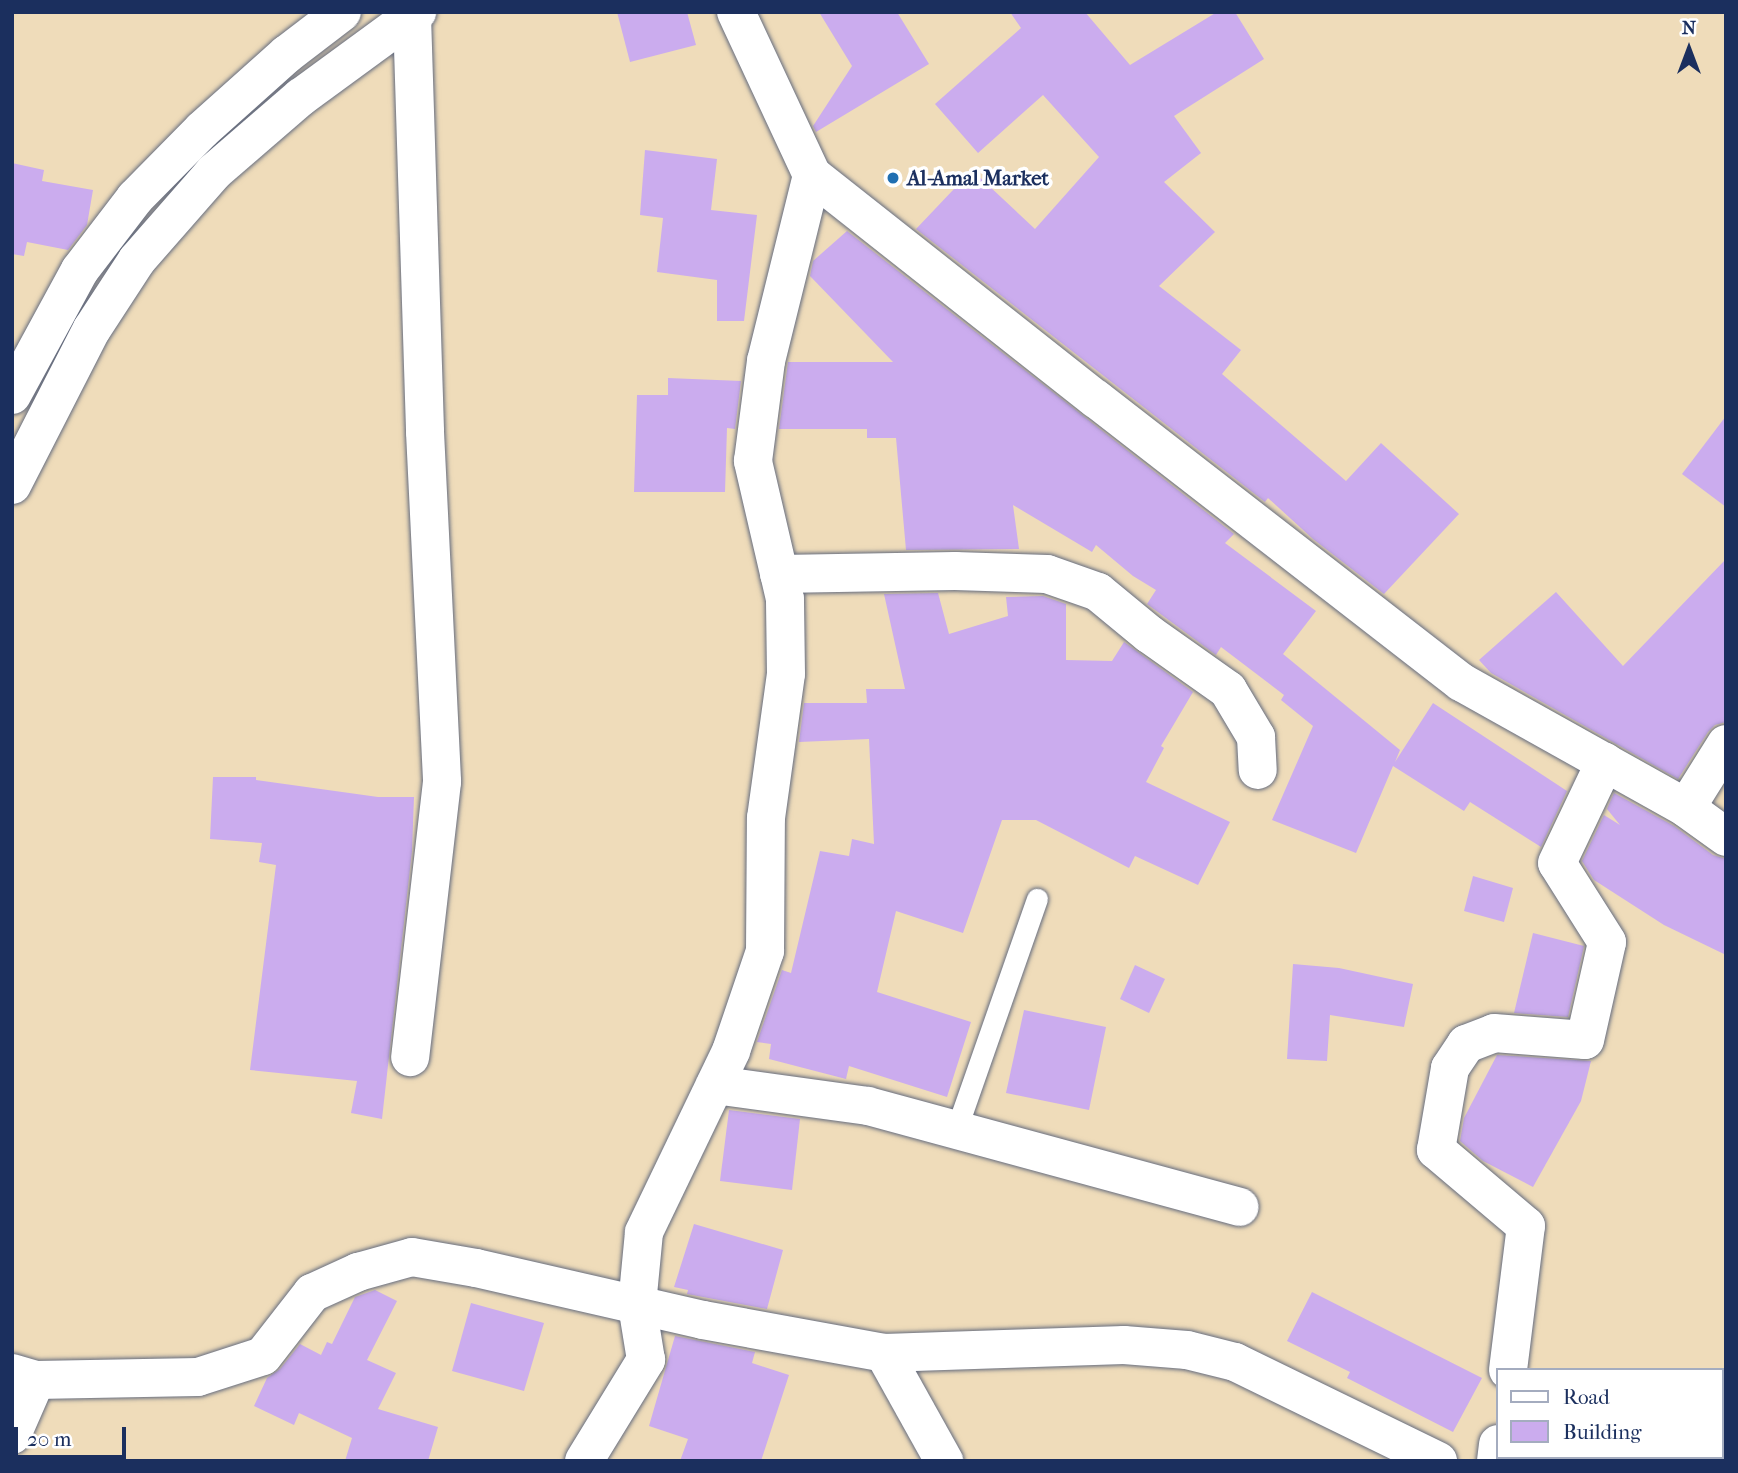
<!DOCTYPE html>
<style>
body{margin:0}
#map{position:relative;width:1738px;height:1473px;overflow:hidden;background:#efdcba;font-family:"IM FELL French Canon",serif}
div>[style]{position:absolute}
.building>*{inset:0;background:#cbacee}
.roads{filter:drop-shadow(0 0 2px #656c7e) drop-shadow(0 0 2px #656c7e)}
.lane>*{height:21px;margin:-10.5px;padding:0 10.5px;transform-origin:10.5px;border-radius:10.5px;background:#fff}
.street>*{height:38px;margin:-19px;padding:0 19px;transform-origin:19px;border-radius:19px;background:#fff}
.secondary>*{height:38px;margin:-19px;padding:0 19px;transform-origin:19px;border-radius:19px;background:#fff}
.dots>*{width:19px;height:19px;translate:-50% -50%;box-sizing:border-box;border:4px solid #fff;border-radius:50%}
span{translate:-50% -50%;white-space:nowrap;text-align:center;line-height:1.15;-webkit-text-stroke:7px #fff;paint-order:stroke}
.poi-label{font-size:21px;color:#1b2f5e;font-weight:700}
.left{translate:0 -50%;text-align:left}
.frame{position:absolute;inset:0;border:14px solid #1b2f5e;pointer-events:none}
.legend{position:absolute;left:1496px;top:1368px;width:228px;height:91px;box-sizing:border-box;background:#fff;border:2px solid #a4acbf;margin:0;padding:9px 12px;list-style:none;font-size:21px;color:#1b2f5e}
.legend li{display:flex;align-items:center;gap:14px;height:35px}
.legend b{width:35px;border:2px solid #a4acbf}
.north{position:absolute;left:1654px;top:14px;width:70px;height:70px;-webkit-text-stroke:5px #fff;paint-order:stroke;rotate:0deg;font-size:19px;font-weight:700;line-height:28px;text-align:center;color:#1b2f5e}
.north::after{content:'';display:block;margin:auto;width:24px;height:32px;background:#1b2f5e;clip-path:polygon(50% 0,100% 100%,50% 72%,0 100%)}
.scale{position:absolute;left:14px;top:1427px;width:112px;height:32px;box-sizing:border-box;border:4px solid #1b2f5e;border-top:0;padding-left:9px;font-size:21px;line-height:24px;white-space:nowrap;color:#1b2f5e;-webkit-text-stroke:5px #fff;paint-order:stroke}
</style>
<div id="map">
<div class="building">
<div style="clip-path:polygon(617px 12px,687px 12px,696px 45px,630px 62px)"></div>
<div style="clip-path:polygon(819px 12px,897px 12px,929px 64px,816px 132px,813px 126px,852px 66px)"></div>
<div style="clip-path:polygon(1010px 12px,1085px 12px,1130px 65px,1217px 12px,1235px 12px,1264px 59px,1174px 116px,1201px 153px,1164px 182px,1215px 232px,1159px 286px,1241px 350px,1222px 374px,1346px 481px,1381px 443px,1459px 514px,1384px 594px,1313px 539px,1268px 498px,1265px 502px,916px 229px,972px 170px,1035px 229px,1099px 157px,1043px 95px,978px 153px,935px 104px,1021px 28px)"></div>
<div style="clip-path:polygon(645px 150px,717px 159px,711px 210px,757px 215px,744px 321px,717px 321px,717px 280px,657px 272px,663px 218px,640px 215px)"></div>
<div style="clip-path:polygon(12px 163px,44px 170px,42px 181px,93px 190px,87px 225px,68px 250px,27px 242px,24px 256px,12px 254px)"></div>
<div style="clip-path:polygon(847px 231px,1234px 534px,1225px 543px,1316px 611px,1283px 654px,1400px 750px,1395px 762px,1433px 703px,1567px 791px,1541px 847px,1470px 802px,1464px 811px,1393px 766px,1356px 853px,1272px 820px,1313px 726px,1281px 700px,1284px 695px,1221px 647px,1216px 655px,1147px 604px,1156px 590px,1133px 576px,1096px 545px,1092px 552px,1013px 505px,1019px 549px,906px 550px,896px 438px,867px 438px,867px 429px,779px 429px,788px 362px,893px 362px,810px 276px,813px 261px)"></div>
<div style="clip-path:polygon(668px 378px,741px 381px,735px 429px,727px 428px,725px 492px,634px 492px,637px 395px,668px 395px)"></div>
<div style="clip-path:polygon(1726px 416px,1726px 507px,1682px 474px)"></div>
<div style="clip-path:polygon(1726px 559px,1726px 722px,1715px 725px,1708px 732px,1678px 779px,1491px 673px,1479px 660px,1556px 592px,1623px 666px)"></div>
<div style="clip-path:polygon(938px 593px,949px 634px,1008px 616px,1006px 597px,1043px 596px,1066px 604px,1066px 660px,1112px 661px,1124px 642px,1193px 692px,1161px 746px,1164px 748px,1146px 782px,1230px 822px,1198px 885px,1135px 856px,1129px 868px,1036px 820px,1002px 820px,963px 933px,896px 911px,877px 992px,971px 1022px,947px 1097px,849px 1066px,846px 1079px,769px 1059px,771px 1044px,757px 1042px,782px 970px,791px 973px,820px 851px,849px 856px,852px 839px,874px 844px,869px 739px,799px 742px,804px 703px,867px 703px,866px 689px,905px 689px,884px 594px)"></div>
<div style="clip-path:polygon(213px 777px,256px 777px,256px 780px,378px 797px,414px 797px,412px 851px,382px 1119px,351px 1113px,357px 1081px,250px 1070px,276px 865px,259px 862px,262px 843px,210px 839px)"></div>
<div style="clip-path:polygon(1614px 793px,1674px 826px,1713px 855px,1726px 859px,1726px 955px,1664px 925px,1594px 880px,1582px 861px,1604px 815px,1620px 825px,1607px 809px)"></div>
<div style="clip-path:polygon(1473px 876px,1513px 888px,1504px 922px,1464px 911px)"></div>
<div style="clip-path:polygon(1533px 933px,1584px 946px,1568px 1017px,1514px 1013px)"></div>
<div style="clip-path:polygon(1293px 964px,1339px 968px,1413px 984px,1404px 1027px,1330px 1015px,1327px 1061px,1287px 1059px)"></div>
<div style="clip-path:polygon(1135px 965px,1165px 979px,1149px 1013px,1120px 999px)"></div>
<div style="clip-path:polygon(1024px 1010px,1106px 1027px,1089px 1110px,1006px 1093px)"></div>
<div style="clip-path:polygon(1497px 1055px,1591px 1061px,1581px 1101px,1533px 1187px,1483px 1161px,1460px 1141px,1464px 1118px)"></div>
<div style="clip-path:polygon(729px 1110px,800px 1119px,792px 1190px,720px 1181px)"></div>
<div style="clip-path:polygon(694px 1224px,783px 1250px,767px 1309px,687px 1294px,688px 1290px,674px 1287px)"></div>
<div style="clip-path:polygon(375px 1290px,397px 1301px,367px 1360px,396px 1373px,378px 1409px,438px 1427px,428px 1461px,345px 1461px,352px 1438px,299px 1413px,294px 1425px,254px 1406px,267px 1378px,280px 1369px,300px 1344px,321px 1355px,327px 1342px,332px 1344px,355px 1297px)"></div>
<div style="clip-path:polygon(1312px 1292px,1482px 1378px,1453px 1432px,1347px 1378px,1350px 1372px,1287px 1341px)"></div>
<div style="clip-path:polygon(471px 1303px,544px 1323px,524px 1391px,452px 1371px)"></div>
<div style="clip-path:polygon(675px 1336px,755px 1352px,752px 1363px,789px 1375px,761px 1461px,680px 1461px,688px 1439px,649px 1426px)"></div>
</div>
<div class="roads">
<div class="lane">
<div style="left:956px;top:1130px;width:245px;rotate:-70.7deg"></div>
</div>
<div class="street">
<div style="left:409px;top:12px;width:5px;rotate:53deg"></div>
<div style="left:412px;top:16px;width:416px;rotate:88.2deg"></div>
<div style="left:425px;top:432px;width:350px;rotate:87.2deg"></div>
<div style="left:442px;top:782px;width:277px;rotate:96.6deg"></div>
<div style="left:779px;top:574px;width:176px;rotate:-1deg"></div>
<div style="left:955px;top:571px;width:92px;rotate:1.9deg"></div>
<div style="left:1047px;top:574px;width:54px;rotate:19.4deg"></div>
<div style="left:1098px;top:592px;width:66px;rotate:39.5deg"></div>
<div style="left:1149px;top:634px;width:97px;rotate:35.3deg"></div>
<div style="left:1228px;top:690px;width:55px;rotate:59.2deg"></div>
<div style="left:1256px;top:737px;width:33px;rotate:87deg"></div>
<div style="left:1726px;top:744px;width:75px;rotate:122deg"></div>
<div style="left:1686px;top:808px;width:49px;rotate:35.9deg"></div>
<div style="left:715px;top:1085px;width:154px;rotate:7.8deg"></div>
<div style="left:868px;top:1106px;width:385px;rotate:15.2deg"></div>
<div style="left:884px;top:1353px;width:124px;rotate:60.9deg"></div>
<div style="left:1508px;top:1370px;width:145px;rotate:-82.9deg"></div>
<div style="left:1526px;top:1226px;width:118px;rotate:-139.8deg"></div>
<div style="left:1436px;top:1150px;width:83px;rotate:-80.3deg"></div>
<div style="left:1450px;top:1068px;width:29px;rotate:-56deg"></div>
<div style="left:1466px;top:1044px;width:30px;rotate:-21deg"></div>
<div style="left:1494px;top:1033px;width:91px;rotate:4.4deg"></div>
<div style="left:1585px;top:1040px;width:100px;rotate:-77.3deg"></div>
<div style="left:1607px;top:942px;width:93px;rotate:-122.3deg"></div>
<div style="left:1557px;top:863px;width:112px;rotate:-64.6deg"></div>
<div style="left:12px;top:1373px;width:25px;rotate:16deg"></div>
<div style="left:36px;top:1380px;width:162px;rotate:-1.1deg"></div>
<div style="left:198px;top:1377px;width:68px;rotate:-17.9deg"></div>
<div style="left:263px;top:1356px;width:80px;rotate:-52.1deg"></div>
<div style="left:312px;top:1293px;width:51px;rotate:-24.5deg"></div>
<div style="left:358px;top:1272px;width:56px;rotate:-15.5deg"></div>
<div style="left:412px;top:1257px;width:65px;rotate:9.8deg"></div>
<div style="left:476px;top:1268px;width:233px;rotate:12.9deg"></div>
<div style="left:703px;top:1320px;width:184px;rotate:10.3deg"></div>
<div style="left:884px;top:1353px;width:240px;rotate:-1.9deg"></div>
<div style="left:1124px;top:1345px;width:63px;rotate:4.5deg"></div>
<div style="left:1187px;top:1350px;width:49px;rotate:14deg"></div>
<div style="left:1235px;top:1362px;width:226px;rotate:26deg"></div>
<div style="left:12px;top:1435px;width:60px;rotate:-66.4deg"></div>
<div style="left:584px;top:1461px;width:119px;rotate:-58.5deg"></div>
<div style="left:646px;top:1360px;width:56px;rotate:-99.3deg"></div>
<div style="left:637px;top:1305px;width:73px;rotate:-84.5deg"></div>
<div style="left:644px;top:1232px;width:201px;rotate:-64.3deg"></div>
<div style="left:731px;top:1051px;width:106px;rotate:-71.2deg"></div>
<div style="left:765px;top:951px;width:133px;rotate:-89.6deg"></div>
<div style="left:766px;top:818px;width:145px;rotate:-82.1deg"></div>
<div style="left:786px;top:674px;width:75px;rotate:-90.8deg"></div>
<div style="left:785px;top:599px;width:142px;rotate:-103.1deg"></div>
<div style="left:753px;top:461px;width:101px;rotate:-82.6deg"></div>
<div style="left:766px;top:361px;width:192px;rotate:-76.1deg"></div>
<div style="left:1496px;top:1461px;width:17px;rotate:-83deg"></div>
</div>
<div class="secondary">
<div style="left:736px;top:12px;width:180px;rotate:65deg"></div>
<div style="left:812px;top:175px;width:362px;rotate:38.3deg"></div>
<div style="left:1096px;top:399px;width:462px;rotate:37.8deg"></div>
<div style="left:1461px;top:682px;width:258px;rotate:29.2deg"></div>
<div style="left:12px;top:395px;width:142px;rotate:-61.5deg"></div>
<div style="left:80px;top:270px;width:91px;rotate:-52.6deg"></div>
<div style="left:135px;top:198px;width:95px;rotate:-45.4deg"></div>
<div style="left:202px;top:130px;width:114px;rotate:-41.8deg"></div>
<div style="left:287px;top:54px;width:69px;rotate:-37.4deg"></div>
<div style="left:12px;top:485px;width:175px;rotate:-62.9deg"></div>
<div style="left:92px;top:329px;width:82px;rotate:-56.9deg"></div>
<div style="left:137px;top:260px;width:117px;rotate:-48.8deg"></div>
<div style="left:214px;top:172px;width:115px;rotate:-40.8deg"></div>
<div style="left:301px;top:97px;width:144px;rotate:-36.2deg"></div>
</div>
</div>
<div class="dots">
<div style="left:893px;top:178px;background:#1f6fb2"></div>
</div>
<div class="poi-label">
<span class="left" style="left:907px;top:178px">Al-Amal Market</span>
</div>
<div class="frame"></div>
<ul class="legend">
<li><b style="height:9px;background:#fff"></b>Road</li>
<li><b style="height:19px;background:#cbacee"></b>Building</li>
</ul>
<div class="north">N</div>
<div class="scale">20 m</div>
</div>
